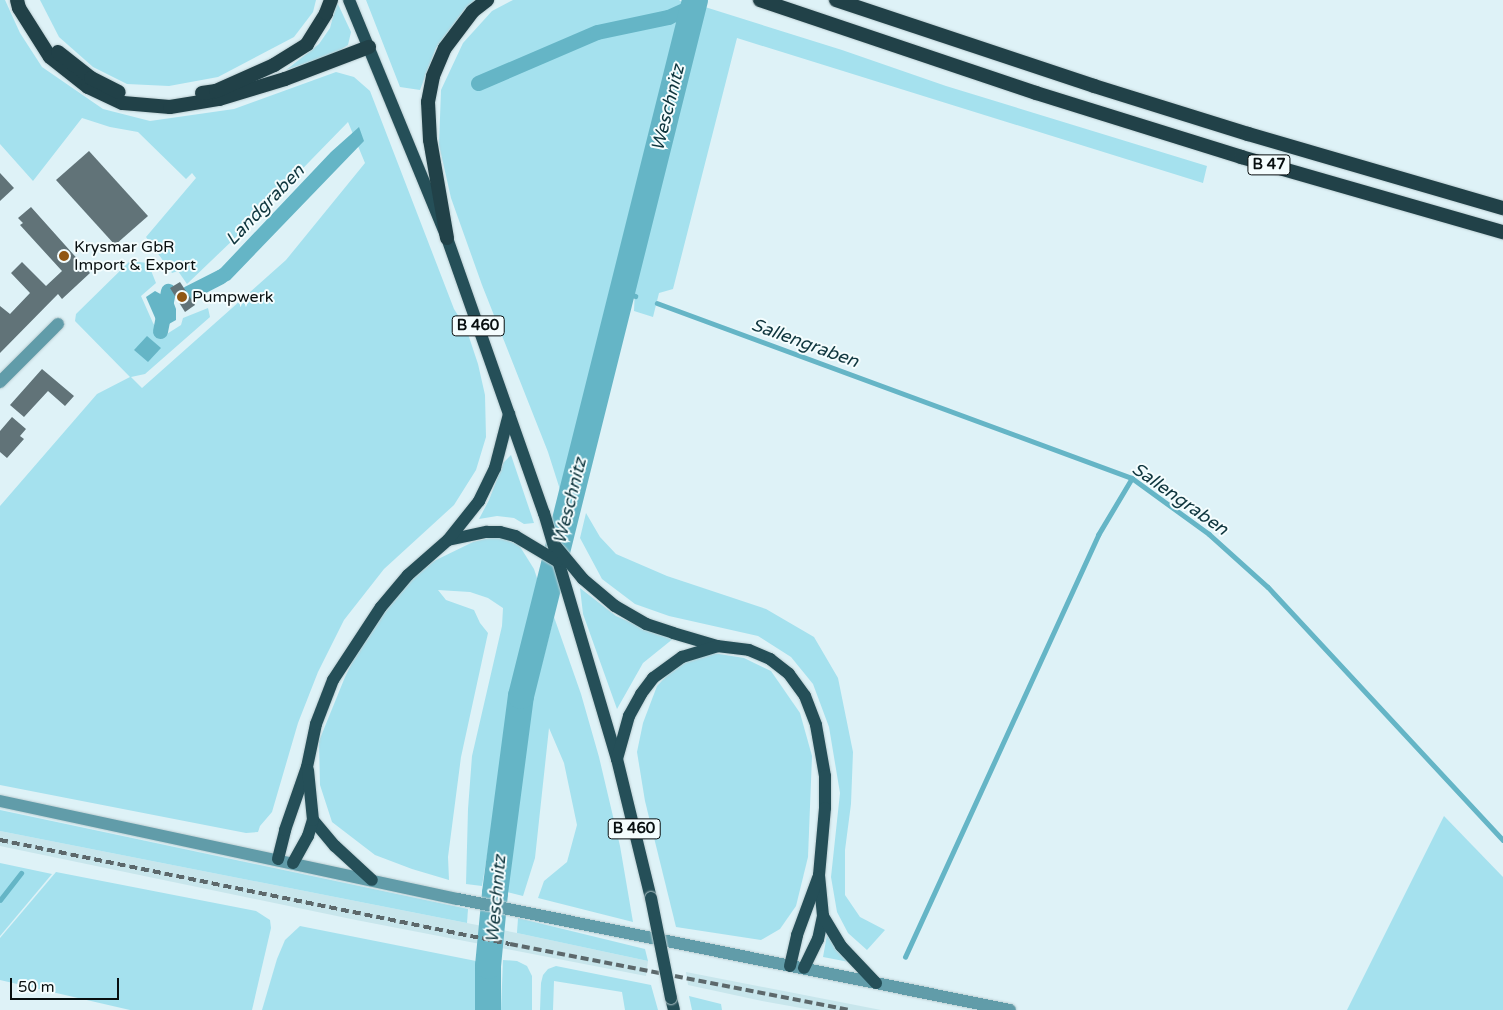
<!DOCTYPE html>
<style>
body{margin:0}
#map{position:relative;width:1503px;height:1010px;overflow:hidden;background:#def2f7;font-family:"Varela Round",sans-serif}
div>[style]{position:absolute}
.built>*{inset:0;background:#c8e6ec}
.green>*{inset:0;background:#a5e1ee}
.water>*{inset:0;background:#65b5c6}
.stream>*{height:4.5px;margin:-2.25px;padding:0 2.25px;transform-origin:2.25px;border-radius:2.25px;background:#65b5c6}
.canal>*{height:15px;margin:-7.5px;padding:0 7.5px;transform-origin:7.5px;border-radius:7.5px;background:#65b5c6}
.river>*{height:26px;margin:-13px;padding:0 13px;transform-origin:13px;border-radius:13px;background:#65b5c6}
.building>*{inset:0;background:#617378}
.roads{filter:drop-shadow(0 0 1px #bcced2) drop-shadow(0 0 1px #bcced2)}
.minor>*{height:12px;margin:-6px;padding:0 6px;transform-origin:6px;border-radius:6px;background:#619ca9}
.tertiary>*{height:12px;margin:-6px;padding:0 6px;transform-origin:6px;border-radius:6px;background:#619ca9}
.primary>*{height:12px;margin:-6px;padding:0 6px;transform-origin:6px;border-radius:6px;background:#254f58}
.trunk>*{height:14px;margin:-7px;padding:0 7px;transform-origin:7px;border-radius:7px;background:#214148}
.rail>*{height:4px;margin-top:-2px;transform-origin:0;background:repeating-linear-gradient(90deg,#5c686b 0 8px,transparent 0 12px)}
.bridges{filter:drop-shadow(0 0 1px #bcced2) drop-shadow(0 0 1px #bcced2)}
.primary-bridge>*{height:12px;margin:-6px;padding:0 6px;transform-origin:6px;border-radius:6px;background:#254f58}
.dots>*{width:14px;height:14px;translate:-50% -50%;box-sizing:border-box;border:2px solid #f4fdfe;border-radius:50%}
span{translate:-50% -50%;white-space:nowrap;text-align:center;line-height:1.15;-webkit-text-stroke:4px #f4fdfe;paint-order:stroke}
.shield-label span{padding:1px 4px;background:#f4fdfe;border:1px solid;border-radius:4px;-webkit-text-stroke-width:0}
.shield-label{font-size:15px;color:#080f10;font-weight:700}
.poi-label{font-size:16px;color:#080f10}
.left{translate:0 -50%;text-align:left}
.water-label{font-size:18px;color:#0f363e;font-style:italic}
.scale{position:absolute;left:10px;top:978px;width:109px;height:22px;box-sizing:border-box;border:2px solid #080f10;border-top:0;padding-left:6px;font-size:15px;line-height:18px;white-space:nowrap;color:#080f10;-webkit-text-stroke:4px #f4fdfe;paint-order:stroke}
</style>
<div id="map">
<div class="built">
<div style="clip-path:polygon(0 831px,517px 933px,648px 961px,646px 976px,356px 920px,0 846px)"></div>
<div style="clip-path:polygon(686px 972px,881px 1010px,812px 1010px,762px 1001px,688px 985px)"></div>
</div>
<div class="green">
<div style="clip-path:polygon(0 0,5px 0,20px 33px,42px 67px,103px 109px,150px 121px,234px 109px,336px 72px,354px 77px,370px 91px,454px 309px,466px 328px,478px 364px,485px 395px,486px 437px,476px 470px,454px 505px,384px 569px,344px 620px,318px 672px,298px 723px,272px 812px,260px 826px,258px 832px,246px 833px,0 785px,0 506px,97px 394px,130px 377px,75px 321px,76px 314px,130px 261px,148px 263px,156px 283px,141px 296px,153px 323px,162px 337px,181px 325px,183px 318px,208px 308px,210px 317px,145px 374px,131px 377px,142px 388px,286px 260px,365px 163px,348px 122px,235px 238px,187px 284px,178px 271px,172px 273px,146px 237px,196px 178px,192px 173px,186px 179px,138px 132px,110px 127px,82px 118px,33px 181px,0 144px)"></div>
<div style="clip-path:polygon(40px 0,316px 0,313px 12px,294px 37px,218px 77px,169px 86px,127px 84px,93px 67px,59px 37px)"></div>
<div style="clip-path:polygon(366px 0,477px 0,465px 9px,436px 48px,420px 90px,400px 87px)"></div>
<div style="clip-path:polygon(513px 0,679px 0,683px 3px,682px 24px,563px 499px,548px 452px,482px 285px,451px 198px,439px 145px,441px 90px,463px 43px,492px 11px)"></div>
<div style="clip-path:polygon(337px 2px,351px 32px,348px 45px,336px 53px,286px 70px,319px 44px,330px 28px)"></div>
<div style="clip-path:polygon(705px 7px,842px 50px,946px 86px,1207px 166px,1203px 183px,737px 38px,673px 289px,659px 293px,653px 317px,634px 311px,635px 286px)"></div>
<div style="clip-path:polygon(511px 455px,534px 523px,524px 524px,514px 518px,497px 516px,479px 519px,489px 500px,503px 463px)"></div>
<div style="clip-path:polygon(586px 513px,600px 537px,616px 554px,667px 576px,766px 609px,814px 637px,838px 678px,853px 752px,851px 804px,845px 850px,845px 895px,860px 917px,885px 930px,867px 950px,848px 933px,837px 912px,831px 877px,840px 793px,829px 727px,813px 684px,791px 657px,758px 636px,669px 616px,635px 604px,602px 579px,580px 538px)"></div>
<div style="clip-path:polygon(497px 536px,519px 545px,534px 569px,542px 593px,530px 623px,511px 712px,482px 886px,466px 884px,468px 809px,472px 756px,502px 626px,503px 608px,488px 598px,470px 592px,438px 590px,446px 600px,474px 610px,480px 623px,488px 633px,461px 757px,448px 857px,449px 880px,412px 869px,375px 855px,332px 822px,320px 785px,319px 741px,345px 677px,368px 630px,400px 589px,434px 561px,473px 542px)"></div>
<div style="clip-path:polygon(580px 588px,616px 616px,655px 633px,674px 638px,643px 663px,617px 709px,583px 614px)"></div>
<div style="clip-path:polygon(554px 617px,581px 694px,599px 757px,620px 846px,633px 922px,538px 898px,544px 881px,567px 862px,577px 825px,564px 763px,549px 728px,535px 858px,523px 896px,507px 892px,532px 702px)"></div>
<div style="clip-path:polygon(713px 653px,744px 658px,771px 671px,800px 713px,812px 756px,808px 857px,796px 906px,780px 929px,761px 940px,676px 927px,645px 801px,637px 752px,643px 723px,657px 686px,677px 665px)"></div>
<div style="clip-path:polygon(0 810px,468px 909px,467px 923px,0 831px)"></div>
<div style="clip-path:polygon(1444px 816px,1503px 877px,1503px 1010px,1347px 1010px)"></div>
<div style="clip-path:polygon(0 863px,52px 874px,0 936px)"></div>
<div style="clip-path:polygon(56px 872px,256px 911px,270px 920px,271px 928px,252px 1010px,130px 1010px,0 980px,0 938px)"></div>
<div style="clip-path:polygon(518px 918px,645px 949px,648px 961px,517px 933px)"></div>
<div style="clip-path:polygon(300px 926px,481px 962px,480px 1010px,262px 1010px,277px 959px,285px 940px)"></div>
<div style="clip-path:polygon(827px 935px,837px 950px,849px 962px,823px 957px)"></div>
<div style="clip-path:polygon(503px 960px,517px 961px,527px 966px,532px 976px,532px 1010px,501px 1010px)"></div>
<div style="clip-path:polygon(556px 966px,651px 985px,658px 1010px,625px 1010px,622px 992px,554px 981px,553px 1010px,540px 1010px,541px 983px,543px 975px,548px 969px)"></div>
<div style="clip-path:polygon(689px 996px,721px 1004px,722px 1010px,692px 1010px)"></div>
</div>
<div class="water">
<div style="clip-path:polygon(359px 127px,364px 141px,230px 280px,206px 292px,200px 283px,221px 268px,331px 152px)"></div>
<div style="clip-path:polygon(155px 291px,173px 301px,176px 309px,176px 320px,160px 329px,146px 297px)"></div>
<div style="clip-path:polygon(147px 336px,161px 348px,148px 362px,134px 350px)"></div>
</div>
<div class="stream">
<div style="left:623px;top:292px;width:13px;rotate:18deg"></div>
<div style="left:657px;top:303px;width:506px;rotate:20.22deg"></div>
<div style="left:1132px;top:478px;width:95px;rotate:36deg"></div>
<div style="left:1209px;top:534px;width:79px;rotate:41.9deg"></div>
<div style="left:1268px;top:587px;width:345px;rotate:47.1deg"></div>
<div style="left:0;top:900px;width:34px;rotate:-52deg"></div>
<div style="left:905px;top:957px;width:464px;rotate:-65.4deg"></div>
<div style="left:1098px;top:535px;width:66px;rotate:-59.2deg"></div>
</div>
<div class="canal">
<div style="left:478px;top:83px;width:129px;rotate:-23.2deg"></div>
<div style="left:597px;top:32px;width:73px;rotate:-11.9deg"></div>
<div style="left:668px;top:17px;width:27px;rotate:-24deg"></div>
<div style="left:188px;top:293px;width:36px;rotate:-27deg"></div>
<div style="left:160px;top:331px;width:41px;rotate:-78.7deg"></div>
</div>
<div class="river">
<div style="left:488px;top:1010px;width:44px;rotate:-90deg"></div>
<div style="left:488px;top:966px;width:73px;rotate:-84.5deg"></div>
<div style="left:495px;top:893px;width:199px;rotate:-82.5deg"></div>
<div style="left:521px;top:696px;width:717px;rotate:-75.96deg"></div>
</div>
<div class="building">
<div style="clip-path:polygon(89px 151px,148px 216px,115px 245px,56px 180px)"></div>
<div style="clip-path:polygon(0 173px,14px 188px,0 201px)"></div>
<div style="clip-path:polygon(31px 207px,90px 273px,62px 299px,58px 294px,0 353px,0 306px,10px 314px,30px 293px,11px 273px,22px 262px,46px 286px,62px 271px,20px 225px,23px 223px,18px 218px)"></div>
<div style="clip-path:polygon(180px 282px,195px 305px,185px 312px,170px 288px)"></div>
<div style="clip-path:polygon(42px 369px,74px 396px,65px 406px,48px 391px,24px 417px,10px 405px)"></div>
<div style="clip-path:polygon(12px 417px,26px 429px,20px 436px,24px 439px,7px 458px,0 452px,0 431px)"></div>
</div>
<div class="roads">
<div class="minor">
<div style="left:0;top:382px;width:82px;rotate:-45deg"></div>
</div>
<div class="tertiary">
<div style="left:0;top:801px;width:468px;rotate:12.1deg"></div>
<div style="left:458px;top:899px;width:563px;rotate:11.37deg"></div>
</div>
<div class="primary">
<div style="left:349px;top:0;width:257px;rotate:67.6deg"></div>
<div style="left:447px;top:238px;width:292px;rotate:70.6deg"></div>
<div style="left:544px;top:513px;width:257px;rotate:73.5deg"></div>
<div style="left:617px;top:759px;width:143px;rotate:76.3deg"></div>
<div style="left:448px;top:540px;width:40px;rotate:-12deg"></div>
<div style="left:487px;top:532px;width:13px"></div>
<div style="left:500px;top:532px;width:16px;rotate:15deg"></div>
<div style="left:515px;top:536px;width:49px;rotate:30.8deg"></div>
<div style="left:554px;top:544px;width:45px;rotate:50.4deg"></div>
<div style="left:583px;top:579px;width:42px;rotate:40.2deg"></div>
<div style="left:615px;top:606px;width:36px;rotate:30deg"></div>
<div style="left:646px;top:624px;width:28px;rotate:18deg"></div>
<div style="left:673px;top:633px;width:46px;rotate:16.5deg"></div>
<div style="left:717px;top:646px;width:32px;rotate:7deg"></div>
<div style="left:749px;top:650px;width:23px;rotate:23deg"></div>
<div style="left:770px;top:659px;width:24px;rotate:38deg"></div>
<div style="left:789px;top:674px;width:27px;rotate:54deg"></div>
<div style="left:805px;top:696px;width:31px;rotate:69deg"></div>
<div style="left:816px;top:725px;width:52px;rotate:80deg"></div>
<div style="left:825px;top:776px;width:32px;rotate:90deg"></div>
<div style="left:825px;top:808px;width:67px;rotate:95.1deg"></div>
<div style="left:819px;top:875px;width:41px;rotate:84.4deg"></div>
<div style="left:823px;top:916px;width:24px;rotate:102deg"></div>
<div style="left:818px;top:939px;width:32px;rotate:116deg"></div>
<div style="left:617px;top:759px;width:45px;rotate:-74.4deg"></div>
<div style="left:629px;top:716px;width:25px;rotate:-61deg"></div>
<div style="left:641px;top:694px;width:20px;rotate:-53deg"></div>
<div style="left:653px;top:678px;width:36px;rotate:-36deg"></div>
<div style="left:682px;top:657px;width:37px;rotate:-17deg"></div>
<div style="left:313px;top:820px;width:34px;rotate:50deg"></div>
<div style="left:335px;top:846px;width:50px;rotate:42.6deg"></div>
<div style="left:278px;top:859px;width:30px;rotate:-76deg"></div>
<div style="left:285px;top:830px;width:67px;rotate:-70.8deg"></div>
<div style="left:307px;top:767px;width:44px;rotate:-78.2deg"></div>
<div style="left:316px;top:724px;width:47px;rotate:-68.9deg"></div>
<div style="left:333px;top:680px;width:87px;rotate:-56.7deg"></div>
<div style="left:381px;top:607px;width:42px;rotate:-49.8deg"></div>
<div style="left:408px;top:575px;width:53px;rotate:-41.2deg"></div>
<div style="left:448px;top:540px;width:50px;rotate:-51.5deg"></div>
<div style="left:479px;top:501px;width:37px;rotate:-64deg"></div>
<div style="left:495px;top:468px;width:56px;rotate:-75.5deg"></div>
<div style="left:293px;top:863px;width:31px;rotate:-61deg"></div>
<div style="left:308px;top:836px;width:17px;rotate:-73deg"></div>
<div style="left:313px;top:820px;width:50px;rotate:-95.7deg"></div>
<div style="left:823px;top:916px;width:35px;rotate:59deg"></div>
<div style="left:841px;top:946px;width:51px;rotate:46.6deg"></div>
<div style="left:790px;top:966px;width:32px;rotate:-77deg"></div>
<div style="left:797px;top:935px;width:61px;rotate:-69.8deg"></div>
<div style="left:671px;top:998px;width:12px;rotate:76deg"></div>
</div>
<div class="trunk">
<div style="left:17px;top:0;width:8px;rotate:76deg"></div>
<div style="left:19px;top:8px;width:58px;rotate:57.7deg"></div>
<div style="left:50px;top:57px;width:48px;rotate:38.3deg"></div>
<div style="left:88px;top:87px;width:38px;rotate:25deg"></div>
<div style="left:123px;top:103px;width:47px;rotate:4.9deg"></div>
<div style="left:170px;top:107px;width:50px;rotate:-9.3deg"></div>
<div style="left:219px;top:99px;width:69px;rotate:-16.9deg"></div>
<div style="left:285px;top:79px;width:90px;rotate:-20.9deg"></div>
<div style="left:760px;top:0;width:291px;rotate:18.6deg"></div>
<div style="left:1036px;top:93px;width:215px;rotate:17.3deg"></div>
<div style="left:1241px;top:157px;width:273px;rotate:16deg"></div>
<div style="left:836px;top:0;width:272px;rotate:18.4deg"></div>
<div style="left:1094px;top:86px;width:161px;rotate:17.3deg"></div>
<div style="left:1248px;top:134px;width:266px;rotate:16.2deg"></div>
<div style="left:58px;top:52px;width:42px;rotate:38.2deg"></div>
<div style="left:91px;top:78px;width:31px;rotate:27deg"></div>
<div style="left:202px;top:93px;width:14px;rotate:-8deg"></div>
<div style="left:216px;top:91px;width:64px;rotate:-24.1deg"></div>
<div style="left:274px;top:65px;width:39px;rotate:-32deg"></div>
<div style="left:307px;top:44px;width:36px;rotate:-58deg"></div>
<div style="left:326px;top:13px;width:14px;rotate:-69deg"></div>
<div style="left:447px;top:238px;width:99px;rotate:-99.8deg"></div>
<div style="left:430px;top:140px;width:38px;rotate:-93deg"></div>
<div style="left:428px;top:102px;width:26px;rotate:-79deg"></div>
<div style="left:433px;top:76px;width:30px;rotate:-67deg"></div>
<div style="left:445px;top:48px;width:46px;rotate:-52.9deg"></div>
<div style="left:473px;top:11px;width:18px;rotate:-38deg"></div>
</div>
</div>
<div class="rail">
<div style="left:0;top:840px;width:520px;rotate:11.53deg"></div>
<div style="left:510px;top:944px;width:347px;rotate:11deg"></div>
</div>
<div class="bridges">
<div class="primary-bridge">
<div style="left:651px;top:898px;width:102px;rotate:78.7deg"></div>
</div>
</div>
<div class="dots">
<div style="left:64px;top:256px;background:#915714"></div>
<div style="left:182px;top:297px;background:#915714"></div>
</div>
<div class="shield-label">
<span style="left:1269px;top:165px">B 47</span>
<span style="left:478px;top:326px">B 460</span>
<span style="left:634px;top:829px">B 460</span>
</div>
<div class="poi-label">
<span class="left" style="left:74px;top:256px">Krysmar GbR<br>Import &amp; Export</span>
<span class="left" style="left:192px;top:297px">Pumpwerk</span>
</div>
<div class="water-label">
<span style="left:668px;top:108px;rotate:-76deg">Weschnitz</span>
<span style="left:265px;top:205px;rotate:-46deg">Landgraben</span>
<span style="left:805px;top:343px;rotate:20deg">Sallengraben</span>
<span style="left:1180px;top:499px;rotate:35deg">Sallengraben</span>
<span style="left:570px;top:501px;rotate:-76deg">Weschnitz</span>
<span style="left:496px;top:899px;rotate:-85deg">Weschnitz</span>
</div>
<div class="scale">50 m</div>
</div>
